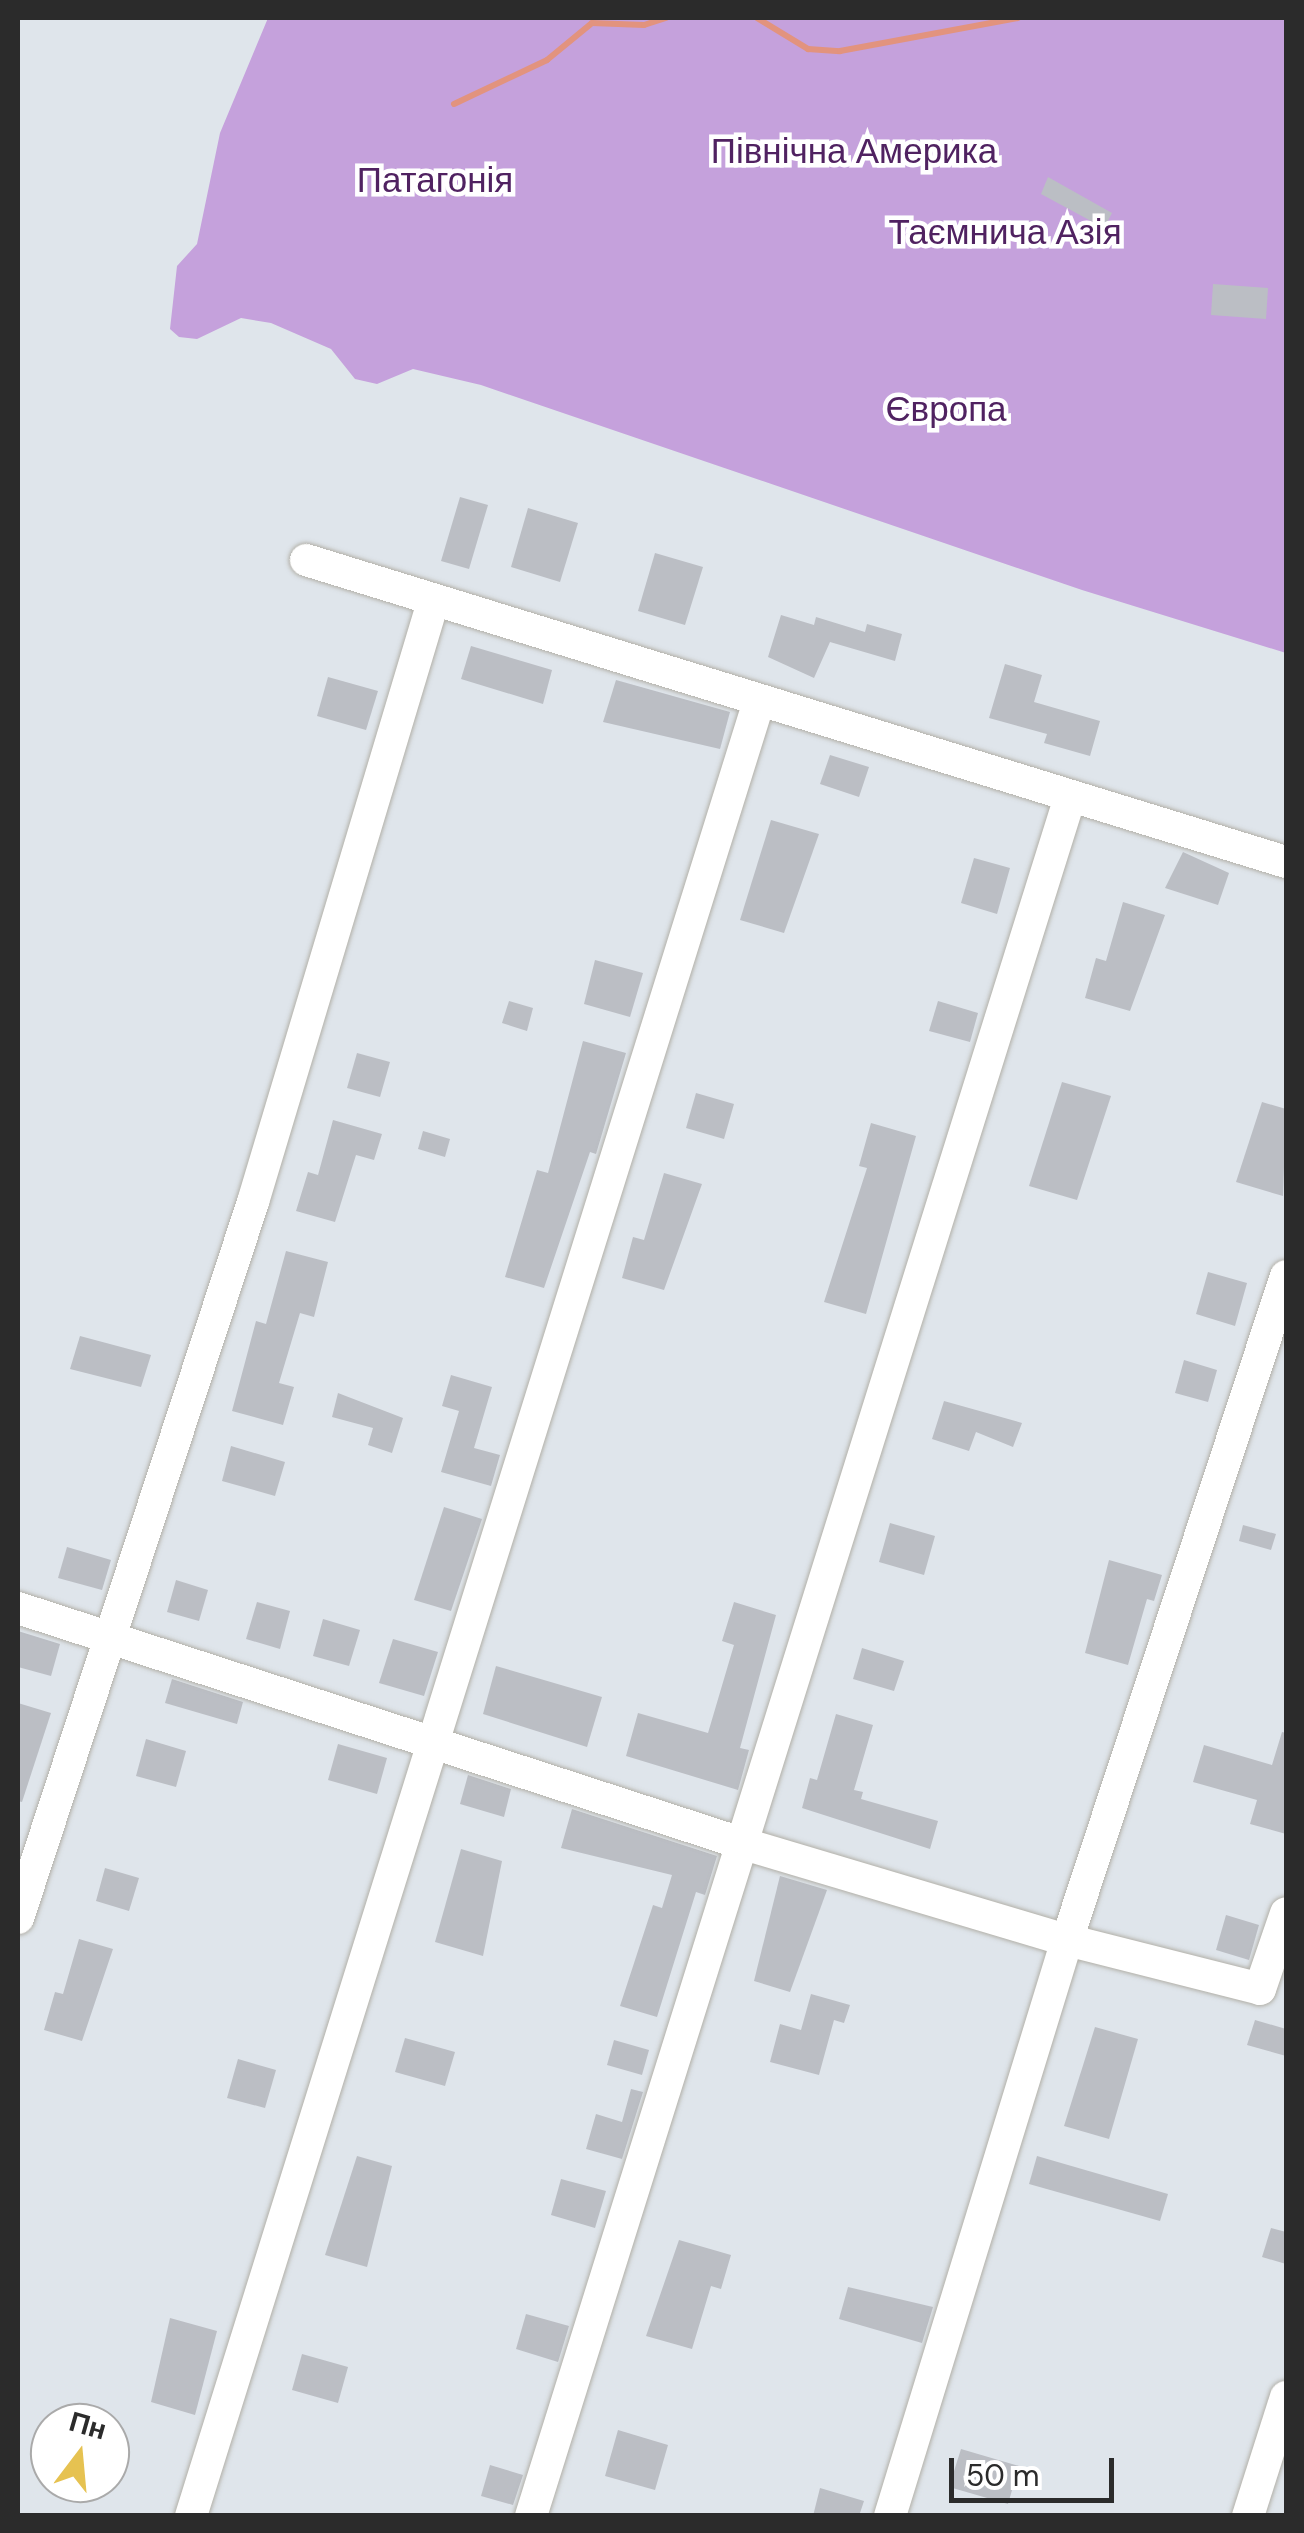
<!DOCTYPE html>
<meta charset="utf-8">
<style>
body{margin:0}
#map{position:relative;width:1304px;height:2533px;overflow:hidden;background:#dfe5eb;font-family:"DM Sans",sans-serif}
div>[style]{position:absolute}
.green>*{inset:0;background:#c5a1dc}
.stream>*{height:6px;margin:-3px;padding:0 3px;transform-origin:3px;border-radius:3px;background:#e2937e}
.building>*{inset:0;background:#bbbec4}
.roads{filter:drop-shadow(0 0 2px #b2b0a8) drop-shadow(0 0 2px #b2b0a8)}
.minor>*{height:32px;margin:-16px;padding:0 16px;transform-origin:16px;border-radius:16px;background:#fff}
span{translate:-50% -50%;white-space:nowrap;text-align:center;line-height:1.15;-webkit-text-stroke:9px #fff;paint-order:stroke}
.park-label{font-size:35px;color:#502261}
.frame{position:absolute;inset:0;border:20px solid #2b2b2b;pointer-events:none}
.north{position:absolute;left:30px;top:2403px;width:100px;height:100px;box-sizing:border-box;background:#fff;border:2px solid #aaa;border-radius:50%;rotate:16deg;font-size:28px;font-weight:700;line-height:40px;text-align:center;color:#2b2b2b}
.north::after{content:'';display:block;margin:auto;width:35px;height:45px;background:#e6c251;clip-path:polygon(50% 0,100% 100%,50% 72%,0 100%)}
.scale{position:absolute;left:949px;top:2458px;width:165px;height:45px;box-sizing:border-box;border:5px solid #2b2b2b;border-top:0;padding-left:12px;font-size:30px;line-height:35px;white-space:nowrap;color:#2b2b2b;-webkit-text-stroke:8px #fff;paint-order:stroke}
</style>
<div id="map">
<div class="green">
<div style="clip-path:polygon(268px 18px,1286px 18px,1286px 653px,1082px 590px,481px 385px,413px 369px,377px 384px,355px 379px,331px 349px,271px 323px,241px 318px,197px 339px,179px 337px,170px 329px,177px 266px,197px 244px,220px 133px)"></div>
</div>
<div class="stream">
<div style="left:757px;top:18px;width:60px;rotate:31.3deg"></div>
<div style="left:808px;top:49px;width:32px;rotate:4deg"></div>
<div style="left:840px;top:51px;width:181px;rotate:-10.5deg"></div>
<div style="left:454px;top:104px;width:103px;rotate:-25.3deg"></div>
<div style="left:547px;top:60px;width:58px;rotate:-39.4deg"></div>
<div style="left:592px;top:23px;width:52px;rotate:2.2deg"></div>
<div style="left:644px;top:25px;width:23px;rotate:-18deg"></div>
</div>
<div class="building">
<div style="clip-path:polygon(1048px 177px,1112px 213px,1104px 228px,1041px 194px)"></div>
<div style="clip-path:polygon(1213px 284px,1268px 288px,1266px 319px,1211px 315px)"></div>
<div style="clip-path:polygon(460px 497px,488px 505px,469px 569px,441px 561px)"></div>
<div style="clip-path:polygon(528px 508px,578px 523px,560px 582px,511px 567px)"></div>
<div style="clip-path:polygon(655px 553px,703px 567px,685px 625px,638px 611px)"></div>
<div style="clip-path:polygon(781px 615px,814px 625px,816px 617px,865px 632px,867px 624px,902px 634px,895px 661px,830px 642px,814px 678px,768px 657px)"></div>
<div style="clip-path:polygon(471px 646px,552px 670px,543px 704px,461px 679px)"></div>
<div style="clip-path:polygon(1005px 664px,1042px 675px,1034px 702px,1100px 721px,1090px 756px,1044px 743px,1047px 734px,989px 718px)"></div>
<div style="clip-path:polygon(328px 677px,378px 691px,366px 730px,317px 716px)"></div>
<div style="clip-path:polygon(616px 680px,730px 712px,720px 749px,603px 722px)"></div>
<div style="clip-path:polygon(830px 755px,869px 767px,859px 797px,820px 784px)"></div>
<div style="clip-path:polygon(771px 820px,819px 834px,784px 933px,740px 920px)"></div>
<div style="clip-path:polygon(1183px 852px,1229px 873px,1218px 905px,1165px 888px)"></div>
<div style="clip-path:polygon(974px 858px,1010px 868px,997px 914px,961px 903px)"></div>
<div style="clip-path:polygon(1123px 902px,1165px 915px,1130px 1011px,1085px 998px,1096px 958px,1106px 961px)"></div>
<div style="clip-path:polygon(595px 960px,643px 973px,630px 1017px,584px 1004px)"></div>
<div style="clip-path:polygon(509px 1001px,533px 1008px,527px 1031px,502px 1023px)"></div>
<div style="clip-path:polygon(938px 1001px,978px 1013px,970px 1042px,929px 1031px)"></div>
<div style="clip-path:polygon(583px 1041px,626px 1053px,596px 1154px,590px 1152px,544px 1288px,505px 1277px,537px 1170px,548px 1173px)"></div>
<div style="clip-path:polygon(357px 1053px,390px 1062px,380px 1097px,347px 1088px)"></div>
<div style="clip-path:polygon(1062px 1082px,1111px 1096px,1077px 1200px,1029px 1186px)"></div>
<div style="clip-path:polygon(696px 1093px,734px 1104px,724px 1139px,686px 1128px)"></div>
<div style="clip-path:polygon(1262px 1102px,1286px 1109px,1283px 1196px,1236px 1182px)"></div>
<div style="clip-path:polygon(333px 1120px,382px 1134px,374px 1160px,356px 1155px,335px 1222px,296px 1211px,308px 1172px,318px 1175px)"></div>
<div style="clip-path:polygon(871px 1123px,916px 1136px,866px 1314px,824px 1302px,867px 1168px,859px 1166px)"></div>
<div style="clip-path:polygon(423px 1131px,450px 1139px,445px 1157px,418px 1149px)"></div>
<div style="clip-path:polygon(664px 1173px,702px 1184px,664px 1290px,622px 1278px,633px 1237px,644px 1240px)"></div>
<div style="clip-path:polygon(286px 1251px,328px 1262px,314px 1317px,300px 1313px,279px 1383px,294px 1387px,283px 1425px,232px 1411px,256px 1321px,266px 1324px)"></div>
<div style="clip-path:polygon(1208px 1272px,1247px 1283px,1235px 1326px,1196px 1314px)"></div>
<div style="clip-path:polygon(80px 1336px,151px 1355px,141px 1387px,70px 1369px)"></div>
<div style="clip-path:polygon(1184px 1360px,1217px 1370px,1208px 1402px,1175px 1393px)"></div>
<div style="clip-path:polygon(451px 1375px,492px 1387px,474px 1448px,500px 1455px,491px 1486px,441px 1472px,459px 1411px,442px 1406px)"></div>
<div style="clip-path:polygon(338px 1393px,403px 1418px,392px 1453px,368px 1445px,373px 1428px,332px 1417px)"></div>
<div style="clip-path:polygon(944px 1401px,1022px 1423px,1013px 1447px,976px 1432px,969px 1451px,932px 1439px)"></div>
<div style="clip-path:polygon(231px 1446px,285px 1462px,275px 1496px,222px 1481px)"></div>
<div style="clip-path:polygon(444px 1507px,482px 1519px,451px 1611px,414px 1600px)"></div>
<div style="clip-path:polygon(890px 1523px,935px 1536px,924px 1575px,879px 1562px)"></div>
<div style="clip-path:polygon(1243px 1525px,1276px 1534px,1271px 1550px,1239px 1541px)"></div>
<div style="clip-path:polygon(67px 1547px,111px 1560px,102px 1590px,58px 1578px)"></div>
<div style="clip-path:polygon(1109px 1560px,1162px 1575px,1154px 1601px,1147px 1599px,1128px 1665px,1085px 1653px)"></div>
<div style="clip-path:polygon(176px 1580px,208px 1590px,199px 1621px,167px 1612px)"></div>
<div style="clip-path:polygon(257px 1602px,290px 1611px,280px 1649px,246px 1639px)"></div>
<div style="clip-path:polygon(734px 1602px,776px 1615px,740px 1748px,749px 1750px,738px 1790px,626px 1756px,638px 1713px,708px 1733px,734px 1645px,722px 1641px)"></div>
<div style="clip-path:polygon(323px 1619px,360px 1630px,349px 1666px,313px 1656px)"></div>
<div style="clip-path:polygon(18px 1631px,60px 1644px,51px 1676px,18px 1667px)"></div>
<div style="clip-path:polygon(393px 1639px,438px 1652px,424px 1696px,379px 1683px)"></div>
<div style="clip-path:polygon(862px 1648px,904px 1661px,894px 1691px,853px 1679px)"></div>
<div style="clip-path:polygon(496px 1666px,602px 1697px,587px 1747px,483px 1714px)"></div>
<div style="clip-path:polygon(172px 1679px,243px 1702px,237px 1724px,165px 1703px)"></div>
<div style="clip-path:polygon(18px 1703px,51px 1713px,22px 1802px,18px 1801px)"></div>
<div style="clip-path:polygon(836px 1714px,873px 1725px,854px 1790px,863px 1792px,861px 1799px,938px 1821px,930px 1849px,802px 1808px,810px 1778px,817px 1780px)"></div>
<div style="clip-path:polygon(1282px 1732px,1286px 1733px,1286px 1834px,1250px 1824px,1257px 1800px,1193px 1782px,1204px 1745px,1272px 1765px)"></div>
<div style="clip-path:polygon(146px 1739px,186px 1751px,176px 1787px,136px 1776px)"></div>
<div style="clip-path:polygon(338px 1744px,387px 1758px,377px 1794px,328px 1780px)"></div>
<div style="clip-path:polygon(468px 1775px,511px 1789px,504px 1817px,460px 1804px)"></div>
<div style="clip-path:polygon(572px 1809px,717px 1856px,705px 1895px,696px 1892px,657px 2017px,620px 2006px,653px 1905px,662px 1908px,672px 1875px,561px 1848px)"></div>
<div style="clip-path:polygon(461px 1849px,502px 1861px,483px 1956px,435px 1942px)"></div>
<div style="clip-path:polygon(105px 1868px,139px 1878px,129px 1911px,96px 1901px)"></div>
<div style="clip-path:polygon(780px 1876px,827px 1890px,790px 1992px,754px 1981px)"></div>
<div style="clip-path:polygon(1226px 1915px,1259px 1925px,1249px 1960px,1216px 1950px)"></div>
<div style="clip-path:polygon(79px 1939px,113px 1949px,82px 2041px,44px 2030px,55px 1992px,63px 1994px)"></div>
<div style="clip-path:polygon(811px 1994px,850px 2005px,844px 2023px,834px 2020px,819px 2075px,770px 2062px,780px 2024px,801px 2030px)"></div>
<div style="clip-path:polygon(1255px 2020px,1286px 2029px,1286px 2056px,1247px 2045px)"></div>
<div style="clip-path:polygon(1095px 2027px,1138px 2039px,1109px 2139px,1064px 2126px)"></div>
<div style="clip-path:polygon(405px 2038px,455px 2052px,445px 2086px,395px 2072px)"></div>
<div style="clip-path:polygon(614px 2040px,649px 2050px,642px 2075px,607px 2065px)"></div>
<div style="clip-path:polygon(238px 2059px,276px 2070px,265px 2108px,227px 2098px)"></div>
<div style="clip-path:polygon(631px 2089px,643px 2092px,622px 2159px,586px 2149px,596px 2114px,622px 2122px)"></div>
<div style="clip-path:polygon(357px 2156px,392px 2166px,367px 2267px,325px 2255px)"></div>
<div style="clip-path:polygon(1037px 2156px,1168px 2194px,1160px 2221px,1029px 2184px)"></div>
<div style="clip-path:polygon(561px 2179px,606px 2191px,595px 2228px,551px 2215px)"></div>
<div style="clip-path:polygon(1271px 2228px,1286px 2232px,1286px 2264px,1262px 2257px)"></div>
<div style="clip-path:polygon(679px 2240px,731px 2255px,721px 2289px,711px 2286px,692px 2349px,646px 2336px)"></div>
<div style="clip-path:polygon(848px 2287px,933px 2307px,922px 2343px,839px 2319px)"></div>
<div style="clip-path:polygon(526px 2314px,569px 2326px,558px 2362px,516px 2349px)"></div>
<div style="clip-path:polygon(170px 2318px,217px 2331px,195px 2415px,151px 2402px)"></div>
<div style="clip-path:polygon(302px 2354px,348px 2367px,338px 2403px,292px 2390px)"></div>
<div style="clip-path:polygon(618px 2430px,668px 2445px,655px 2490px,605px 2476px)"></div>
<div style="clip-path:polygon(961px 2449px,1019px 2466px,1008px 2504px,949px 2487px)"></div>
<div style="clip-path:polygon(490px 2465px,523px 2475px,513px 2505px,481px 2496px)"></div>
<div style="clip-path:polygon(820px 2488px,864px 2501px,859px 2516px,813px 2516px)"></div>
</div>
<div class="roads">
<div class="minor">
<div style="left:306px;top:560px;width:1025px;rotate:17.13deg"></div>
<div style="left:18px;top:1608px;width:763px;rotate:18.01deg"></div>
<div style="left:744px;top:1844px;width:337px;rotate:16.6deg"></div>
<div style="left:1067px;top:1940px;width:199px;rotate:14.2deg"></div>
<div style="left:1260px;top:1989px;width:80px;rotate:-71.1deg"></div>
<div style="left:18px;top:1918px;width:754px;rotate:-71.83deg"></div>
<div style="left:253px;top:1202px;width:626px;rotate:-73.3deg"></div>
<div style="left:191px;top:2516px;width:1902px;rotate:-72.62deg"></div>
<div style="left:531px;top:2516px;width:1798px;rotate:-72.59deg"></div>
<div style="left:890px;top:2516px;width:603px;rotate:-72.92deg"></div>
<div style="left:1067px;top:1940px;width:699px;rotate:-71.75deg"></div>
<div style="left:1248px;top:2516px;width:125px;rotate:-72.3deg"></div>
</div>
</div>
<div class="park-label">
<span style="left:854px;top:151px">Північна Америка</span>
<span style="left:435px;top:180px">Патагонія</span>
<span style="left:1005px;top:232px">Таємнича Азія</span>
<span style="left:946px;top:409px">Європа</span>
</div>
<div class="frame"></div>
<div class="north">Пн</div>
<div class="scale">50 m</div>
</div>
